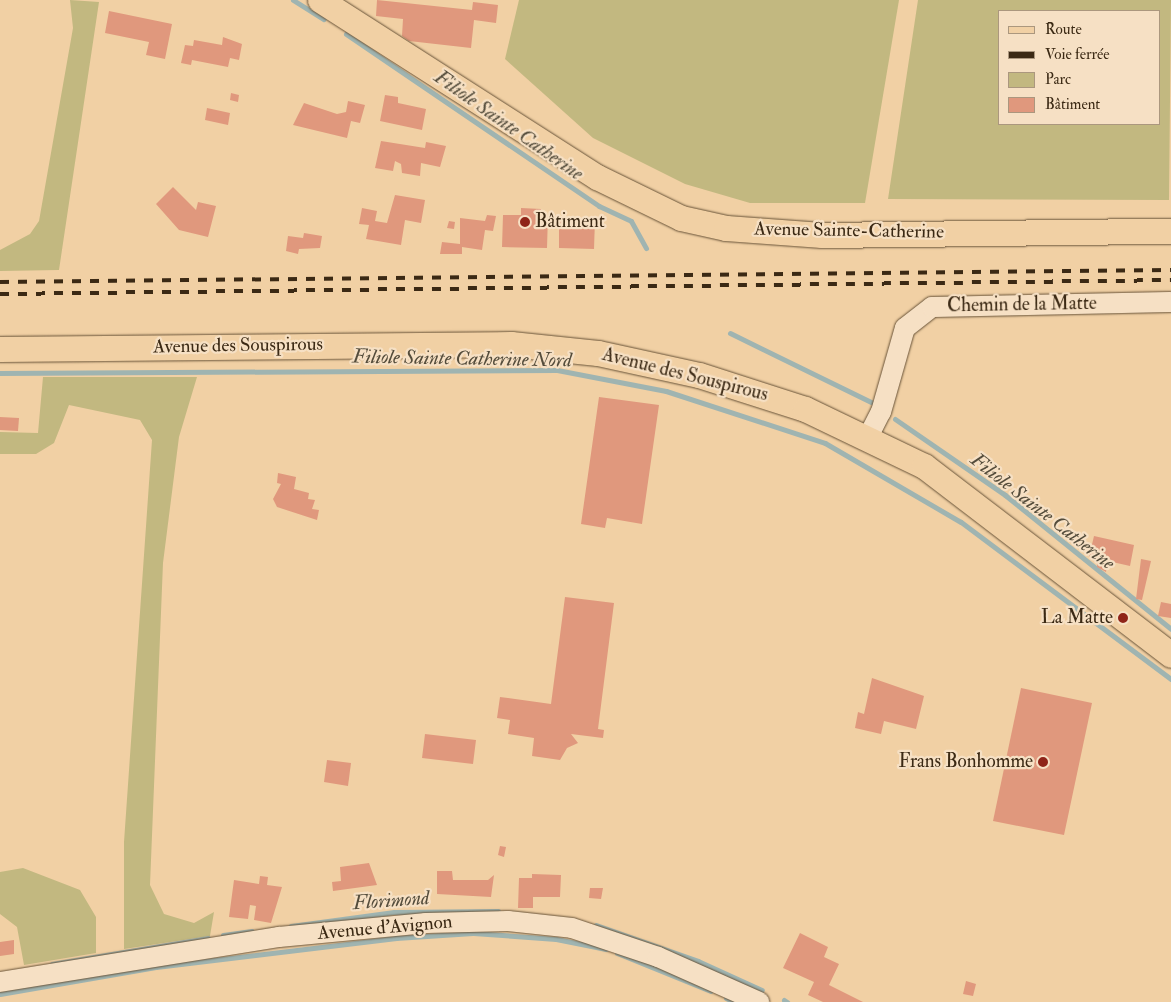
<!DOCTYPE html>
<meta charset="utf-8">
<style>
body{margin:0}
#map{position:relative;width:1171px;height:1002px;overflow:hidden;background:#f1d0a4;font-family:"IM FELL Double Pica",serif}
div>[style]{position:absolute}
.green>*{inset:0;background:#c2b880}
.stream>*{height:5px;margin:-2.5px;padding:0 2.5px;transform-origin:2.5px;border-radius:2.5px;background:#9fb4b1}
.building>*{inset:0;background:#e0987d}
.roads{filter:drop-shadow(0 0 1px #685338) drop-shadow(0 0 1px #685338)}
.minor>*{height:20px;margin:-10px;padding:0 10px;transform-origin:10px;border-radius:10px;background:#f6e0c4}
.major>*{height:25px;margin:-12.5px;padding:0 12.5px;transform-origin:12.5px;border-radius:12.5px;background:#f1d0a4}
.rail>*{height:4px;margin-top:-2px;transform-origin:0;background:repeating-linear-gradient(90deg,#3b2914 0 9px,transparent 0 18px)}
.dots>*{width:14px;height:14px;translate:-50% -50%;box-sizing:border-box;border:2px solid #f6e0c4;border-radius:50%}
span{translate:-50% -50%;white-space:nowrap;text-align:center;line-height:1.15;-webkit-text-stroke:4.5px #f6e0c4;paint-order:stroke}
.poi-label{font-size:19px;color:#3b2914}
.left{translate:0 -50%;text-align:left}
.right{translate:-100% -50%;text-align:right}
.street-label{font-size:19px;color:#3b2914}
.water-label{font-size:20px;color:#544c3b;font-style:italic}
.legend{position:absolute;left:998px;top:10px;width:162px;height:115px;box-sizing:border-box;background:#f6e0c4;border:1px solid #ab977e;margin:0;padding:6px 9px;list-style:none;font-size:15px;color:#3b2914}
.legend li{display:flex;align-items:center;gap:10px;height:25px}
.legend b{width:25px;border:1px solid #ab977e}
</style>
<div id="map">
<div class="green">
<div style="clip-path:polygon(70px 0,99px 2px,59px 270px,0 271px,0 250px,30px 234px,39px 221px,73px 28px)"></div>
<div style="clip-path:polygon(519px 0,899px 0,865px 203px,750px 203px,685px 184px,593px 138px,505px 59px)"></div>
<div style="clip-path:polygon(evenodd,918px 0,1171px 0,1169px 200px,888px 199px,918px 0,1000px 11px,1160px 11px,1160px 124px,1000px 124px,1000px 11px)"></div>
<div style="clip-path:polygon(43px 377px,197px 377px,179px 437px,163px 563px,150px 885px,164px 914px,194px 923px,214px 912px,210px 936px,124px 949px,124px 842px,152px 440px,140px 420px,69px 405px,54px 443px,36px 454px,0 454px,0 432px,38px 433px)"></div>
<div style="clip-path:polygon(23px 868px,80px 890px,96px 917px,96px 953px,24px 965px,17px 927px,0 914px,0 872px)"></div>
</div>
<div class="stream">
<div style="left:293px;top:0;width:36px;rotate:32deg"></div>
<div style="left:346px;top:34px;width:306px;rotate:34.2deg"></div>
<div style="left:599px;top:206px;width:35px;rotate:25deg"></div>
<div style="left:631px;top:221px;width:31px;rotate:61deg"></div>
<div style="left:730px;top:333px;width:157px;rotate:26.1deg"></div>
<div style="left:0;top:373px;width:557px;rotate:-0.31deg"></div>
<div style="left:557px;top:370px;width:111px;rotate:10.9deg"></div>
<div style="left:666px;top:391px;width:167px;rotate:18.1deg"></div>
<div style="left:825px;top:443px;width:157px;rotate:30.2deg"></div>
<div style="left:961px;top:522px;width:262px;rotate:36.8deg"></div>
<div style="left:895px;top:419px;width:134px;rotate:34.6deg"></div>
<div style="left:1005px;top:495px;width:213px;rotate:38.9deg"></div>
<div style="left:596px;top:925px;width:108px;rotate:19.4deg"></div>
<div style="left:698px;top:961px;width:70px;rotate:24.4deg"></div>
<div style="left:291px;top:926px;width:104px;rotate:-7.7deg"></div>
<div style="left:394px;top:912px;width:104px;rotate:-0.6deg"></div>
<div style="left:223px;top:935px;width:29px;rotate:-8deg"></div>
<div style="left:617px;top:953px;width:101px;rotate:22deg"></div>
<div style="left:52px;top:964px;width:158px;rotate:-9.5deg"></div>
<div style="left:0;top:994px;width:158px;rotate:-9.8deg"></div>
<div style="left:156px;top:967px;width:242px;rotate:-6.9deg"></div>
<div style="left:396px;top:938px;width:77px;rotate:-3.7deg"></div>
<div style="left:473px;top:933px;width:83px;rotate:4.1deg"></div>
<div style="left:556px;top:939px;width:51px;rotate:11.3deg"></div>
<div style="left:726px;top:998px;width:9px;rotate:27deg"></div>
<div style="left:784px;top:1000px;width:4px;rotate:34deg"></div>
</div>
<div class="building">
<div style="clip-path:polygon(377px 0,472px 10px,473px 2px,498px 5px,496px 23px,474px 20px,471px 48px,409px 41px,402px 36px,403px 19px,376px 16px)"></div>
<div style="clip-path:polygon(109px 11px,172px 24px,165px 59px,146px 55px,149px 42px,105px 33px)"></div>
<div style="clip-path:polygon(223px 37px,242px 44px,239px 60px,230px 58px,228px 67px,192px 60px,191px 65px,181px 63px,185px 45px,193px 46px,194px 40px,222px 45px)"></div>
<div style="clip-path:polygon(231px 93px,239px 95px,238px 102px,230px 100px)"></div>
<div style="clip-path:polygon(385px 95px,398px 97px,398px 103px,426px 109px,422px 130px,380px 121px)"></div>
<div style="clip-path:polygon(348px 101px,365px 105px,360px 123px,351px 121px,347px 138px,293px 125px,304px 103px,337px 114px,346px 112px)"></div>
<div style="clip-path:polygon(207px 108px,230px 113px,228px 125px,205px 120px)"></div>
<div style="clip-path:polygon(381px 141px,425px 148px,426px 142px,446px 146px,440px 167px,421px 163px,420px 176px,402px 173px,401px 164px,395px 161px,393px 171px,375px 168px)"></div>
<div style="clip-path:polygon(173px 187px,196px 210px,198px 202px,216px 206px,208px 237px,179px 230px,156px 204px)"></div>
<div style="clip-path:polygon(395px 195px,425px 200px,421px 223px,405px 220px,401px 245px,366px 239px,369px 225px,359px 224px,362px 208px,377px 211px,375px 221px,387px 223px)"></div>
<div style="clip-path:polygon(521px 208px,541px 209px,541px 216px,548px 215px,547px 248px,502px 247px,503px 215px,521px 215px)"></div>
<div style="clip-path:polygon(487px 215px,496px 216px,493px 231px,485px 230px,482px 250px,462px 247px,462px 254px,440px 254px,442px 242px,460px 244px,460px 218px,485px 221px)"></div>
<div style="clip-path:polygon(559px 218px,595px 219px,594px 249px,559px 248px)"></div>
<div style="clip-path:polygon(449px 221px,455px 222px,454px 229px,447px 228px)"></div>
<div style="clip-path:polygon(304px 233px,322px 236px,320px 248px,299px 249px,298px 254px,286px 251px,288px 236px,303px 238px)"></div>
<div style="clip-path:polygon(599px 397px,659px 405px,642px 524px,607px 518px,605px 528px,581px 524px)"></div>
<div style="clip-path:polygon(0 417px,19px 418px,18px 431px,0 430px)"></div>
<div style="clip-path:polygon(278px 473px,296px 477px,294px 489px,309px 493px,308px 499px,315px 500px,312px 509px,319px 510px,317px 520px,277px 507px,273px 499px,281px 484px,277px 483px)"></div>
<div style="clip-path:polygon(1094px 536px,1134px 545px,1130px 566px,1108px 561px,1106px 572px,1097px 567px,1098px 559px,1089px 557px)"></div>
<div style="clip-path:polygon(1141px 559px,1151px 561px,1142px 600px,1136px 599px)"></div>
<div style="clip-path:polygon(565px 597px,614px 603px,598px 729px,604px 730px,603px 738px,571px 734px,578px 743px,567px 748px,560px 760px,532px 756px,534px 738px,508px 734px,510px 720px,497px 718px,500px 697px,551px 704px)"></div>
<div style="clip-path:polygon(1161px 602px,1171px 604px,1171px 618px,1158px 616px)"></div>
<div style="clip-path:polygon(872px 678px,924px 696px,916px 729px,884px 721px,881px 734px,855px 728px,858px 712px,864px 714px)"></div>
<div style="clip-path:polygon(1021px 688px,1092px 703px,1064px 835px,993px 821px)"></div>
<div style="clip-path:polygon(425px 734px,476px 740px,473px 764px,422px 758px)"></div>
<div style="clip-path:polygon(327px 760px,351px 763px,348px 786px,324px 782px)"></div>
<div style="clip-path:polygon(500px 846px,506px 847px,504px 857px,498px 855px)"></div>
<div style="clip-path:polygon(369px 863px,377px 885px,333px 891px,332px 882px,341px 881px,340px 867px)"></div>
<div style="clip-path:polygon(437px 871px,452px 871px,453px 880px,488px 880px,494px 875px,491px 897px,437px 894px)"></div>
<div style="clip-path:polygon(532px 874px,561px 875px,560px 897px,533px 897px,533px 908px,518px 908px,519px 878px,532px 878px)"></div>
<div style="clip-path:polygon(260px 876px,268px 877px,267px 885px,282px 887px,271px 923px,254px 920px,256px 906px,250px 905px,248px 919px,229px 917px,234px 880px,259px 884px)"></div>
<div style="clip-path:polygon(590px 888px,603px 888px,601px 899px,589px 898px)"></div>
<div style="clip-path:polygon(800px 933px,828px 947px,824px 957px,839px 964px,829px 985px,863px 1002px,823px 1002px,808px 995px,814px 982px,783px 968px)"></div>
<div style="clip-path:polygon(14px 940px,14px 954px,0 956px,0 942px)"></div>
<div style="clip-path:polygon(966px 981px,976px 984px,973px 996px,963px 994px)"></div>
</div>
<div class="roads">
<div class="minor">
<div style="left:868px;top:437px;width:28px;rotate:-63deg"></div>
<div style="left:881px;top:412px;width:87px;rotate:-74.1deg"></div>
<div style="left:905px;top:328px;width:34px;rotate:-38deg"></div>
<div style="left:932px;top:307px;width:239px;rotate:-1.2deg"></div>
<div style="left:0;top:982px;width:283px;rotate:-9.2deg"></div>
<div style="left:279px;top:937px;width:148px;rotate:-5.4deg"></div>
<div style="left:426px;top:923px;width:82px;rotate:-1.4deg"></div>
<div style="left:508px;top:921px;width:64px;rotate:6.2deg"></div>
<div style="left:572px;top:928px;width:91px;rotate:18.6deg"></div>
<div style="left:658px;top:957px;width:111px;rotate:24deg"></div>
</div>
<div class="major">
<div style="left:320px;top:0;width:329px;rotate:32.6deg"></div>
<div style="left:597px;top:177px;width:93px;rotate:26deg"></div>
<div style="left:681px;top:218px;width:46px;rotate:12.5deg"></div>
<div style="left:726px;top:228px;width:96px;rotate:4.2deg"></div>
<div style="left:822px;top:235px;width:349px;rotate:-0.7deg"></div>
<div style="left:0;top:349px;width:511px;rotate:-0.56deg"></div>
<div style="left:511px;top:344px;width:87px;rotate:5.9deg"></div>
<div style="left:598px;top:353px;width:103px;rotate:12.3deg"></div>
<div style="left:699px;top:375px;width:111px;rotate:17.8deg"></div>
<div style="left:805px;top:409px;width:132px;rotate:25.6deg"></div>
<div style="left:924px;top:466px;width:311px;rotate:37.4deg"></div>
</div>
</div>
<div class="rail">
<div style="left:0;top:282px;width:1171px;rotate:-0.59deg"></div>
<div style="left:0;top:294px;width:1171px;rotate:-0.68deg"></div>
</div>
<div class="dots">
<div style="left:525px;top:222px;background:#8f2418"></div>
<div style="left:1123px;top:618px;background:#8f2418"></div>
<div style="left:1043px;top:762px;background:#8f2418"></div>
</div>
<div class="poi-label">
<span class="left" style="left:535px;top:222px">Bâtiment</span>
<span class="right" style="left:1113px;top:618px">La Matte</span>
<span class="right" style="left:1033px;top:762px">Frans Bonhomme</span>
</div>
<div class="street-label">
<span style="left:849px;top:231px;rotate:1deg">Avenue Sainte-Catherine</span>
<span style="left:1022px;top:305px;rotate:-1deg">Chemin de la Matte</span>
<span style="left:238px;top:346px;rotate:-1deg">Avenue des Souspirous</span>
<span style="left:685px;top:375px;rotate:14deg">Avenue des Souspirous</span>
<span style="left:385px;top:928px;rotate:-5deg">Avenue d'Avignon</span>
</div>
<div class="water-label">
<span style="left:509px;top:125px;rotate:35deg">Filiole Sainte Catherine</span>
<span style="left:462px;top:358px;rotate:1deg">Filiole Sainte Catherine Nord</span>
<span style="left:1043px;top:511px;rotate:38deg">Filiole Sainte Catherine</span>
<span style="left:391px;top:900px;rotate:-4deg">Florimond</span>
</div>
<ul class="legend">
<li><b style="height:6px;background:#f1d0a4"></b>Route</li>
<li><b style="height:6px;background:#3b2914"></b>Voie ferrée</li>
<li><b style="height:14px;background:#c2b880"></b>Parc</li>
<li><b style="height:14px;background:#e0987d"></b>Bâtiment</li>
</ul>
</div>
